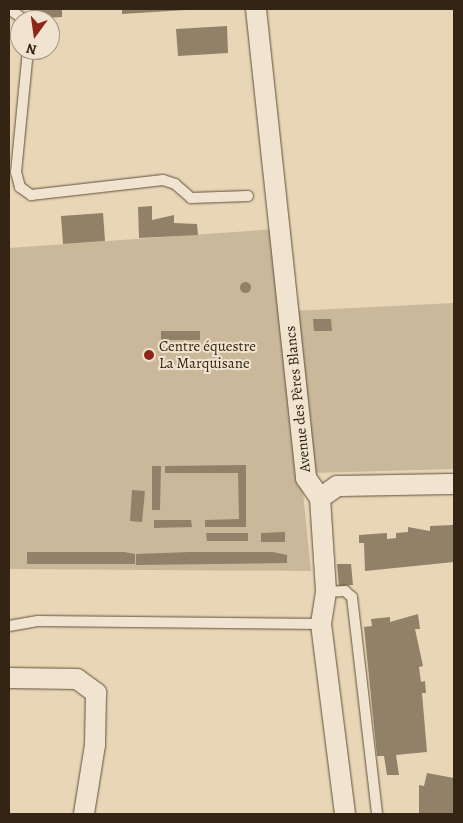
<!DOCTYPE html>
<meta charset="utf-8">
<style>
body{margin:0}
#map{position:relative;width:463px;height:823px;overflow:hidden;background:#e8d6b6;font-family:Alegreya,serif}
div>[style]{position:absolute}
.green>*{inset:0;background:#c9b89a}
.building>*{inset:0;background:#918168}
.round{border-radius:50%}
.roads{filter:drop-shadow(0 0 1px #60503c) drop-shadow(0 0 1px #60503c)}
.service>*{height:10px;margin:-5px;padding:0 5px;transform-origin:5px;border-radius:5px;background:#f0e4d0}
.minor>*{height:20px;margin:-10px;padding:0 10px;transform-origin:10px;border-radius:10px;background:#f0e4d0}
.dots>*{width:14px;height:14px;translate:-50% -50%;box-sizing:border-box;border:2px solid #f0e4d0;border-radius:50%}
span{translate:-50% -50%;white-space:nowrap;text-align:center;line-height:1.15;-webkit-text-stroke:4px #f0e4d0;paint-order:stroke}
.poi-label{font-size:15px;color:#332413}
.left{translate:0 -50%;text-align:left}
.street-label{font-size:15px;color:#332413}
.frame{position:absolute;inset:0;border:10px solid #332413;pointer-events:none}
.north{position:absolute;left:10px;top:10px;width:50px;height:50px;box-sizing:border-box;background:#f0e4d0;border:1px solid #a49784;border-radius:50%;rotate:194deg;font-size:14px;font-weight:700;line-height:20px;text-align:center;color:#332413}
.north::after{content:'';display:block;margin:auto;width:18px;height:22px;background:#8f2418;clip-path:polygon(50% 0,100% 100%,50% 72%,0 100%)}
</style>
<div id="map">
<div class="green">
<div style="clip-path:polygon(276px 229px,311px 571px,9px 569px,9px 248px)"></div>
<div style="clip-path:polygon(454px 303px,454px 469px,311px 473px,292px 311px)"></div>
</div>
<div class="building">
<div style="clip-path:polygon(31px 9px,62px 9px,62px 17px,31px 19px)"></div>
<div style="clip-path:polygon(122px 9px,185px 9px,186px 10px,122px 14px)"></div>
<div style="clip-path:polygon(227px 26px,228px 53px,178px 56px,176px 29px)"></div>
<div style="clip-path:polygon(152px 206px,152px 220px,174px 215px,174px 223px,197px 224px,198px 235px,139px 238px,138px 207px)"></div>
<div style="clip-path:polygon(103px 213px,105px 241px,63px 244px,61px 216px)"></div>
<div class="round" style="left:239.5px;top:281.5px;width:11px;height:11px"></div>
<div style="clip-path:polygon(313px 319px,331px 319px,332px 331px,314px 331px)"></div>
<div style="clip-path:polygon(161px 331px,200px 331px,200px 340px,161px 340px)"></div>
<div style="clip-path:polygon(246px 465px,246px 527px,205px 527px,205px 520px,239px 519px,238px 473px,165px 473px,165px 466px)"></div>
<div style="clip-path:polygon(152px 466px,161px 466px,160px 510px,152px 510px)"></div>
<div style="clip-path:polygon(132px 490px,145px 491px,142px 522px,130px 521px)"></div>
<div style="clip-path:polygon(154px 520px,191px 520px,192px 527px,154px 528px)"></div>
<div style="clip-path:polygon(453px 525px,454px 562px,365px 571px,364px 543px,359px 543px,359px 535px,387px 533px,387px 539px,396px 538px,396px 533px,408px 532px,408px 527px,430px 531px,430px 526px)"></div>
<div style="clip-path:polygon(285px 532px,285px 542px,261px 542px,261px 533px)"></div>
<div style="clip-path:polygon(206px 533px,248px 533px,248px 541px,207px 541px)"></div>
<div style="clip-path:polygon(27px 552px,124px 552px,135px 554px,135px 564px,27px 564px)"></div>
<div style="clip-path:polygon(190px 552px,273px 552px,287px 555px,287px 563px,136px 565px,136px 554px)"></div>
<div style="clip-path:polygon(337px 564px,351px 564px,353px 585px,339px 586px)"></div>
<div style="clip-path:polygon(418px 614px,420px 629px,415px 629px,423px 666px,419px 667px,421px 682px,425px 681px,426px 693px,422px 693px,427px 752px,396px 755px,399px 775px,387px 775px,384px 756px,377px 756px,364px 627px,372px 626px,371px 619px,390px 617px,390px 622px)"></div>
<div style="clip-path:polygon(427px 773px,454px 778px,454px 814px,419px 814px,419px 785px,424px 786px)"></div>
</div>
<div class="roads">
<div class="service">
<div style="left:9px;top:9px;width:19px;rotate:35deg"></div>
<div style="left:28px;top:50px;width:123px;rotate:95.6deg"></div>
<div style="left:16px;top:172px;width:16px;rotate:75deg"></div>
<div style="left:20px;top:187px;width:14px;rotate:36deg"></div>
<div style="left:31px;top:195px;width:133px;rotate:-6.5deg"></div>
<div style="left:163px;top:180px;width:13px;rotate:18deg"></div>
<div style="left:175px;top:184px;width:21px;rotate:41deg"></div>
<div style="left:191px;top:198px;width:57px;rotate:-2deg"></div>
<div style="left:326px;top:592px;width:19px;rotate:-3deg"></div>
<div style="left:345px;top:591px;width:9px;rotate:41deg"></div>
<div style="left:352px;top:597px;width:218px;rotate:83.4deg"></div>
<div style="left:9px;top:626px;width:29px;rotate:-10deg"></div>
<div style="left:38px;top:621px;width:283px;rotate:0.6deg"></div>
</div>
<div class="minor">
<div style="left:256px;top:9px;width:472px;rotate:83.9deg"></div>
<div style="left:306px;top:478px;width:24px;rotate:55deg"></div>
<div style="left:320px;top:498px;width:94px;rotate:86.3deg"></div>
<div style="left:326px;top:592px;width:32px;rotate:99deg"></div>
<div style="left:321px;top:624px;width:192px;rotate:82.8deg"></div>
<div style="left:320px;top:498px;width:21px;rotate:-35deg"></div>
<div style="left:337px;top:486px;width:117px;rotate:-1deg"></div>
<div style="left:9px;top:678px;width:68px;rotate:0.8deg"></div>
<div style="left:77px;top:679px;width:24px;rotate:36deg"></div>
<div style="left:96px;top:693px;width:52px;rotate:91.1deg"></div>
<div style="left:95px;top:745px;width:70px;rotate:99.1deg"></div>
</div>
</div>
<div class="dots">
<div style="left:149px;top:355px;background:#8f2418"></div>
</div>
<div class="poi-label">
<span class="left" style="left:159px;top:355px">Centre équestre<br>La Marquisane</span>
</div>
<div class="street-label">
<span style="left:298px;top:399px;rotate:-96deg">Avenue des Pères Blancs</span>
</div>
<div class="frame"></div>
<div class="north">N</div>
</div>
